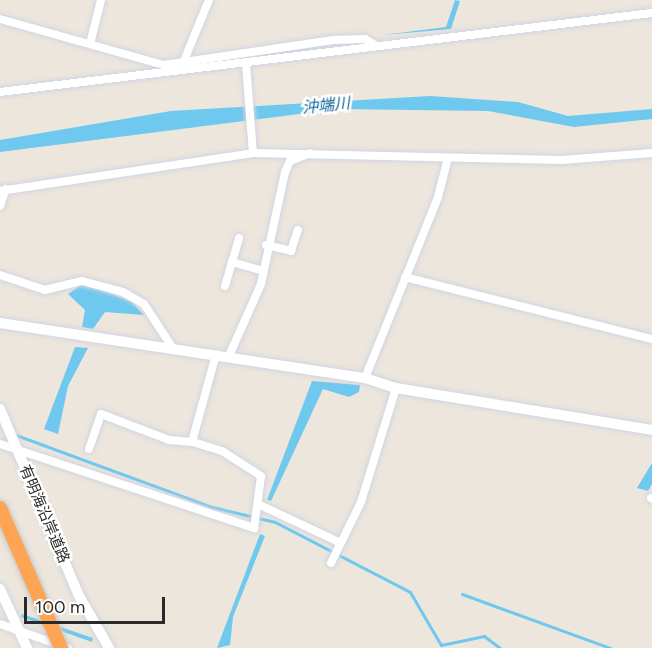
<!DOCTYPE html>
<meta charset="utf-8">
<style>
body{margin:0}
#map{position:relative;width:652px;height:648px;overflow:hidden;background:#ece6dc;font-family:Figtree,"Noto Sans JP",sans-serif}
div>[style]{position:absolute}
.water>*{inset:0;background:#6fc8ee}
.stream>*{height:3px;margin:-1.5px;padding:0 1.5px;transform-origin:1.5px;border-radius:1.5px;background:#6fc8ee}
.roads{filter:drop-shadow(0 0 2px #d1d4e3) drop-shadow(0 0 2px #d1d4e3)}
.street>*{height:8px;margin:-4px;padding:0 4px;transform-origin:4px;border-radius:4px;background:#fff}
.secondary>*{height:10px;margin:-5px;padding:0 5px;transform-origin:5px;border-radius:5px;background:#fff}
.bridges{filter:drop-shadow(0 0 2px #c8c8c8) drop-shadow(0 0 2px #c8c8c8)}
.highway-bridge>*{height:14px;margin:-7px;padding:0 7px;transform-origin:7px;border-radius:7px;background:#fea555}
span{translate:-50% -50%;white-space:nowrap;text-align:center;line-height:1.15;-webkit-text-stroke:5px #fff;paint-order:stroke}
.street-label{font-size:15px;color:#2a2a2a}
.water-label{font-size:16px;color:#0d659b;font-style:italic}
.scale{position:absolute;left:24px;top:597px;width:141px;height:27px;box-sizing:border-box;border:3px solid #2a2a2a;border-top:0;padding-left:8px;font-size:18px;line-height:21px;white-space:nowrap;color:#2a2a2a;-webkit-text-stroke:4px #fff;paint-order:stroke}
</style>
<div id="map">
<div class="water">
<div style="clip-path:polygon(455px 0,460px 1px,451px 29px,383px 35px,446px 27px)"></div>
<div style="clip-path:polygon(430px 96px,518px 102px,568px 116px,652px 109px,652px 119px,574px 127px,488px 111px,339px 109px,0 152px,0 140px,171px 111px)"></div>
<div style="clip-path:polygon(84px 283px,132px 302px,144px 315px,105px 312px,93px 329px,82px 327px,85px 310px,68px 294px)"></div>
<div style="clip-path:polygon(75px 347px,88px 348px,68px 386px,58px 434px,44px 429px)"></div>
<div style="clip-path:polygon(312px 381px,360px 385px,359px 392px,349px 397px,323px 389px,271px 501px,267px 500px)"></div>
<div style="clip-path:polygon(652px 463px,652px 484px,648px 491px,637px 488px)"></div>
<div style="clip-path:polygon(260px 534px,265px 536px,233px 617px,230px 645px,217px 648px)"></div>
<div style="clip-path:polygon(22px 614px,93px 638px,92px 642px,21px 617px)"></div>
</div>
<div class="stream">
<div style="left:16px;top:435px;width:209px;rotate:20.2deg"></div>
<div style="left:212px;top:507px;width:65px;rotate:13.4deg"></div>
<div style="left:275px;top:522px;width:152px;rotate:27.4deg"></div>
<div style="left:410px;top:592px;width:61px;rotate:59.7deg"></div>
<div style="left:441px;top:645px;width:44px;rotate:-11.8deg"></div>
<div style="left:484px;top:636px;width:20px;rotate:37deg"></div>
<div style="left:462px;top:594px;width:158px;rotate:20deg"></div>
</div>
<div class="roads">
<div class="street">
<div style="left:0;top:19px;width:170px;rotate:15.7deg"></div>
<div style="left:164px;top:65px;width:171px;rotate:-8.4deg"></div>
<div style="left:333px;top:40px;width:32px;rotate:-2deg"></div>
<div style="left:365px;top:39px;width:12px;rotate:31deg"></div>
<div style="left:91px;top:40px;width:41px;rotate:-76deg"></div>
<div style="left:183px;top:63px;width:68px;rotate:-67.6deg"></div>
<div style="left:246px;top:64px;width:89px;rotate:85.5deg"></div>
<div style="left:0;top:92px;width:657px;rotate:-6.91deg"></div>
<div style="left:0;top:191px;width:256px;rotate:-8.5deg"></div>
<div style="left:253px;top:153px;width:309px;rotate:1.3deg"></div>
<div style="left:562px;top:160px;width:90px;rotate:-4.4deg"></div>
<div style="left:0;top:206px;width:18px;rotate:-71deg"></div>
<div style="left:266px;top:245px;width:26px;rotate:13deg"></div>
<div style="left:291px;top:251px;width:22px;rotate:-72deg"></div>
<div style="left:232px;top:262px;width:33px;rotate:16deg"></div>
<div style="left:0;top:275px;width:47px;rotate:18.4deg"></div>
<div style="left:45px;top:290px;width:38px;rotate:-14deg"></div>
<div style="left:82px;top:281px;width:42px;rotate:15deg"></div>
<div style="left:123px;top:292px;width:24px;rotate:30deg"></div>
<div style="left:144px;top:304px;width:51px;rotate:56.9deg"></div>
<div style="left:405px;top:277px;width:255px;rotate:14.1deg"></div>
<div style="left:225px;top:286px;width:50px;rotate:-73.7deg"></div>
<div style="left:229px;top:356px;width:79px;rotate:-66deg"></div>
<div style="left:261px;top:284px;width:115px;rotate:-77.9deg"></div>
<div style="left:285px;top:172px;width:12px;rotate:-66deg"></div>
<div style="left:290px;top:161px;width:22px;rotate:-21deg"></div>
<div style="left:365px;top:378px;width:195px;rotate:-68deg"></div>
<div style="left:438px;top:197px;width:40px;rotate:-75.6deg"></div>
<div style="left:0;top:444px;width:268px;rotate:18.3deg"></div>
<div style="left:254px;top:528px;width:52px;rotate:-82.3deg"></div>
<div style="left:261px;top:476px;width:46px;rotate:-147.3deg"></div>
<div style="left:222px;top:451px;width:31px;rotate:-163deg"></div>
<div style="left:192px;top:442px;width:91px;rotate:-74.7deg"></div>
<div style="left:89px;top:449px;width:37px;rotate:-71deg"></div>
<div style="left:101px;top:414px;width:73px;rotate:20.9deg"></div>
<div style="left:169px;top:440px;width:23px;rotate:5deg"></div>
<div style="left:651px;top:498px;width:1px;rotate:45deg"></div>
<div style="left:260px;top:505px;width:89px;rotate:25.1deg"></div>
<div style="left:331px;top:563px;width:68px;rotate:-63.8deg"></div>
<div style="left:361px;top:502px;width:119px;rotate:-72.9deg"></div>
<div style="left:0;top:624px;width:72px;rotate:19.4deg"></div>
</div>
<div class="secondary">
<div style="left:0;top:323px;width:369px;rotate:8.6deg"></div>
<div style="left:365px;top:378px;width:33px;rotate:18deg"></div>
<div style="left:396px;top:388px;width:259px;rotate:9.3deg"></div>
<div style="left:0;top:409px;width:201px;rotate:67.1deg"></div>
<div style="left:78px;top:594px;width:62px;rotate:60.1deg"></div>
<div style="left:0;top:589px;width:65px;rotate:65.4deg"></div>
</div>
</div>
<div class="bridges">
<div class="highway-bridge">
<div style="left:0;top:508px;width:153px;rotate:66.5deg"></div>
</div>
</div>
<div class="street-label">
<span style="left:44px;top:514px;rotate:67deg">有明海沿岸道路</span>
</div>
<div class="water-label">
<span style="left:326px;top:106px;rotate:-6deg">沖端川</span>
</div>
<div class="scale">100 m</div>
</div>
